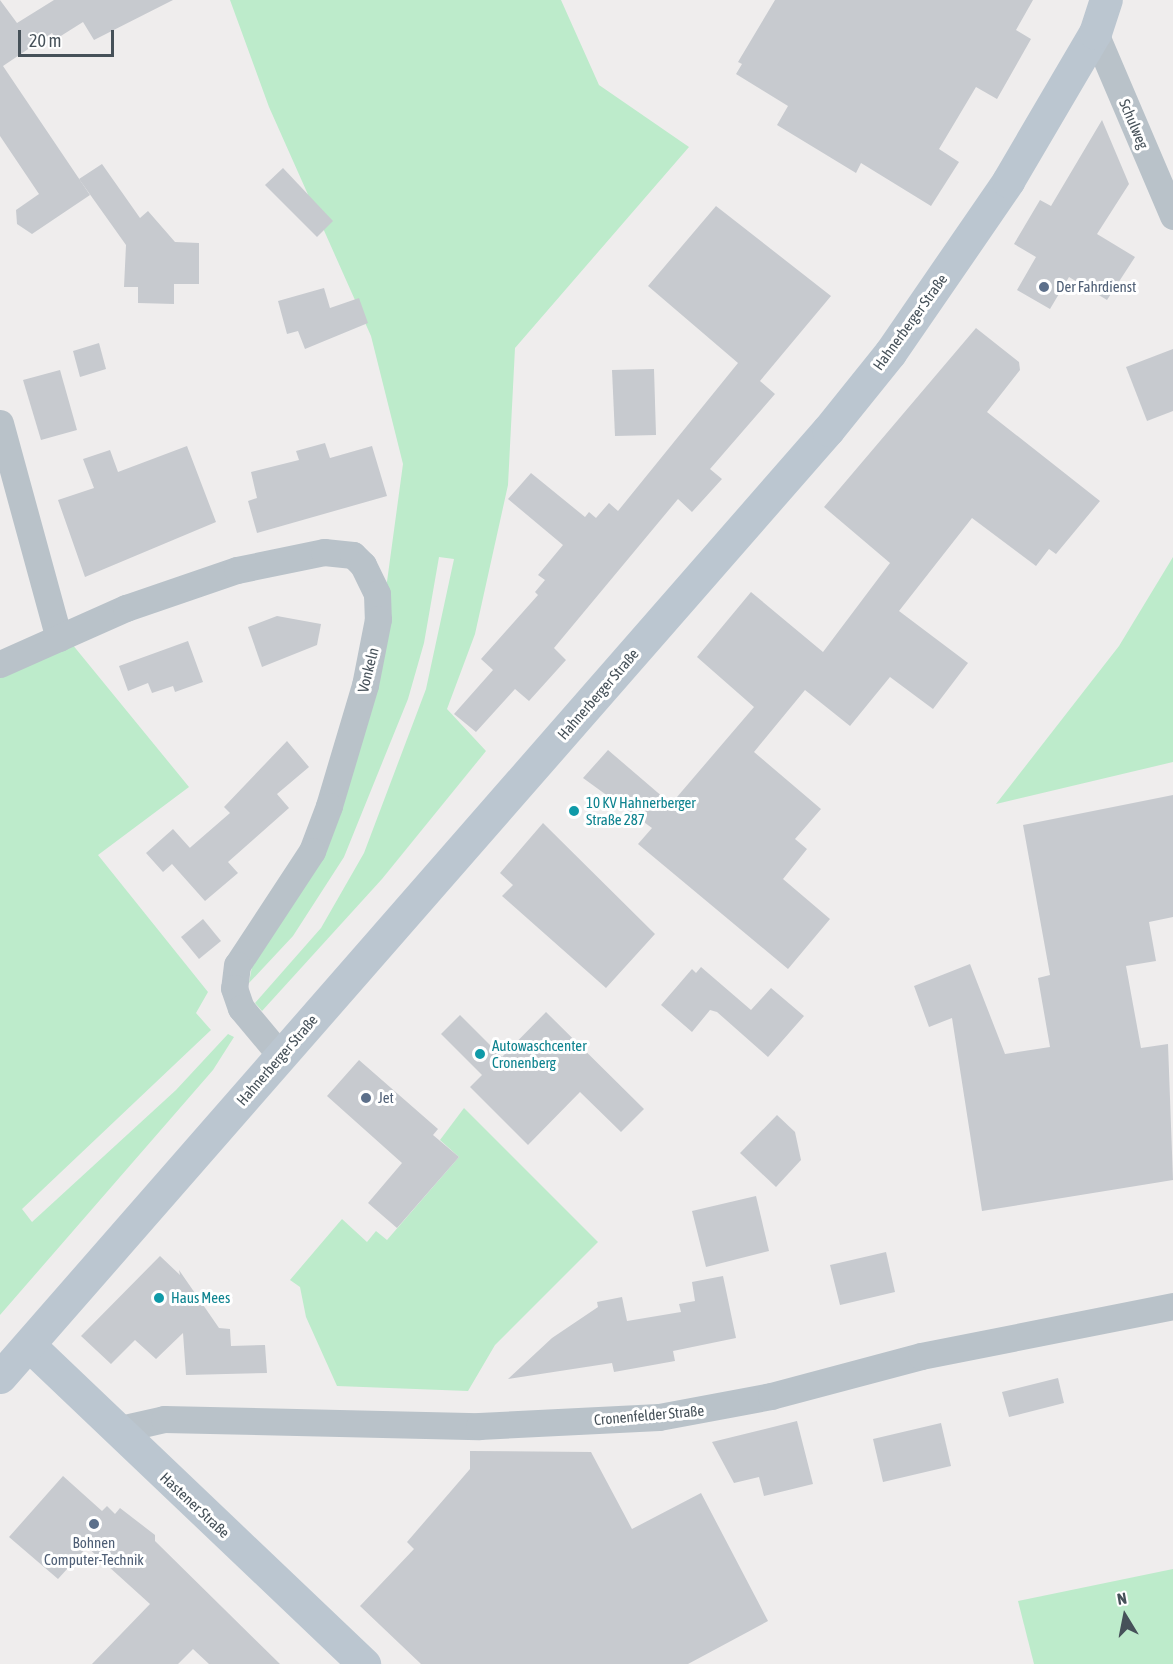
<!DOCTYPE html>
<meta charset="utf-8">
<style>
body{margin:0}
#map{position:relative;width:1173px;height:1664px;overflow:hidden;background:#efeded;font-family:"Asap Condensed",sans-serif}
div>[style]{position:absolute}
.green>*{inset:0;background:#bdebcb}
.building>*{inset:0;background:#c7cacf}
.minor>*{height:27px;margin:-13.5px;padding:0 13.5px;transform-origin:13.5px;border-radius:13.5px;background:#b9c2c9}
.secondary>*{height:33px;margin:-16.5px;padding:0 16.5px;transform-origin:16.5px;border-radius:16.5px;background:#bbc6d0}
.dots>*{width:16px;height:16px;translate:-50% -50%;box-sizing:border-box;border:3px solid #fff;border-radius:50%}
span{translate:-50% -50%;white-space:nowrap;text-align:center;line-height:1.15;-webkit-text-stroke:6px #fff;paint-order:stroke}
.street-label{font-size:15px;color:#465159}
.service-label{font-size:15px;color:#4e5e75}
.left{translate:0 -50%;text-align:left}
.culture-label{font-size:15px;color:#0d838f}
.north{position:absolute;left:1095px;top:1586px;width:60px;height:60px;-webkit-text-stroke:4px #fff;paint-order:stroke;rotate:350deg;font-size:16px;font-weight:700;line-height:24px;text-align:center;color:#465159}
.north::after{content:'';display:block;margin:auto;width:21px;height:27px;background:#465159;clip-path:polygon(50% 0,100% 100%,50% 72%,0 100%)}
.scale{position:absolute;left:18px;top:30px;width:96px;height:27px;box-sizing:border-box;border:3px solid #465159;border-top:0;padding-left:8px;font-size:18px;line-height:21px;white-space:nowrap;color:#465159;-webkit-text-stroke:4px #fff;paint-order:stroke}
</style>
<div id="map">
<div class="green">
<div style="clip-path:polygon(230px 0,561px 0,599px 85px,689px 147px,515px 348px,508px 485px,475px 634px,447px 709px,486px 751px,382px 879px,262px 1011px,255px 1003px,321px 928px,364px 853px,426px 689px,454px 559px,439px 557px,424px 643px,408px 699px,344px 857px,293px 936px,249px 983px,253px 961px,311px 872px,386px 589px,403px 464px,371px 336px,269px 107px)"></div>
<div style="clip-path:polygon(1173px 557px,1173px 762px,996px 804px,1119px 646px)"></div>
<div style="clip-path:polygon(72px 644px,189px 787px,98px 855px,208px 992px,196px 1013px,211px 1030px,22px 1209px,32px 1222px,176px 1090px,228px 1034px,234px 1037px,213px 1070px,0 1315px,0 674px)"></div>
<div style="clip-path:polygon(464px 1108px,598px 1242px,495px 1345px,468px 1391px,337px 1386px,306px 1317px,300px 1287px,290px 1280px,342px 1219px,367px 1242px,376px 1231px,387px 1240px,459px 1157px,440px 1140px)"></div>
<div style="clip-path:polygon(1173px 1569px,1173px 1664px,1034px 1664px,1018px 1601px)"></div>
</div>
<div class="building">
<div style="clip-path:polygon(0 0,17px 23px,54px 0,173px 0,94px 40px,83px 22px,56px 39px,52px 33px,3px 66px,90px 195px,32px 234px,17px 224px,16px 210px,39px 194px,0 136px)"></div>
<div style="clip-path:polygon(775px 0,1033px 0,1016px 30px,1031px 39px,997px 99px,976px 87px,939px 149px,959px 162px,931px 206px,861px 163px,856px 173px,777px 125px,788px 106px,736px 74px,742px 64px,738px 62px)"></div>
<div style="clip-path:polygon(1102px 120px,1129px 184px,1097px 234px,1135px 257px,1107px 300px,1069px 277px,1050px 309px,1017px 290px,1036px 257px,1014px 244px,1040px 200px,1051px 206px)"></div>
<div style="clip-path:polygon(102px 164px,140px 218px,148px 211px,175px 242px,199px 243px,199px 284px,174px 284px,174px 304px,138px 303px,138px 287px,124px 287px,126px 245px,79px 179px)"></div>
<div style="clip-path:polygon(283px 168px,333px 221px,317px 237px,265px 185px)"></div>
<div style="clip-path:polygon(716px 206px,831px 296px,760px 381px,775px 394px,710px 469px,722px 479px,692px 512px,678px 499px,554px 648px,566px 660px,529px 701px,515px 689px,476px 732px,454px 714px,493px 670px,481px 659px,538px 595px,535px 592px,545px 580px,538px 575px,563px 545px,508px 499px,531px 473px,585px 517px,589px 512px,596px 518px,609px 503px,618px 511px,738px 363px,648px 286px)"></div>
<div style="clip-path:polygon(324px 288px,330px 308px,359px 298px,368px 323px,305px 349px,298px 331px,287px 334px,278px 301px)"></div>
<div style="clip-path:polygon(976px 328px,1019px 362px,1020px 370px,987px 412px,1100px 501px,1056px 554px,1049px 549px,1036px 566px,972px 518px,899px 611px,968px 663px,933px 709px,890px 677px,850px 726px,805px 690px,754px 752px,821px 809px,795px 839px,807px 849px,783px 879px,830px 919px,788px 969px,638px 844px,652px 828px,583px 778px,608px 750px,671px 804px,754px 707px,697px 657px,751px 592px,823px 652px,890px 563px,824px 507px)"></div>
<div style="clip-path:polygon(99px 343px,106px 369px,80px 377px,73px 351px)"></div>
<div style="clip-path:polygon(1173px 349px,1173px 411px,1147px 421px,1126px 367px)"></div>
<div style="clip-path:polygon(654px 369px,656px 435px,615px 436px,612px 370px)"></div>
<div style="clip-path:polygon(60px 370px,77px 430px,41px 440px,23px 380px)"></div>
<div style="clip-path:polygon(325px 443px,330px 458px,372px 446px,387px 496px,257px 533px,248px 501px,257px 498px,251px 472px,299px 460px,296px 451px)"></div>
<div style="clip-path:polygon(187px 446px,216px 522px,85px 577px,58px 500px,94px 488px,83px 459px,110px 450px,118px 472px)"></div>
<div style="clip-path:polygon(277px 616px,321px 624px,317px 645px,262px 667px,248px 627px)"></div>
<div style="clip-path:polygon(188px 641px,203px 682px,175px 692px,173px 686px,152px 693px,148px 683px,128px 691px,119px 666px)"></div>
<div style="clip-path:polygon(287px 741px,309px 767px,277px 794px,289px 808px,228px 862px,238px 873px,205px 901px,172px 864px,163px 872px,146px 853px,173px 829px,190px 848px,177px 859px,230px 813px,224px 807px)"></div>
<div style="clip-path:polygon(1173px 795px,1173px 917px,1149px 922px,1156px 961px,1126px 966px,1141px 1048px,1168px 1044px,1173px 1180px,982px 1211px,952px 1018px,929px 1027px,914px 986px,970px 964px,1005px 1054px,1050px 1047px,1038px 978px,1050px 975px,1023px 825px)"></div>
<div style="clip-path:polygon(543px 823px,655px 934px,606px 988px,502px 896px,513px 885px,500px 873px)"></div>
<div style="clip-path:polygon(203px 919px,221px 941px,199px 959px,181px 937px)"></div>
<div style="clip-path:polygon(701px 967px,751px 1010px,771px 988px,804px 1016px,768px 1057px,717px 1012px,710px 1010px,692px 1032px,661px 1005px,692px 969px,696px 973px)"></div>
<div style="clip-path:polygon(546px 1012px,644px 1109px,621px 1132px,580px 1092px,528px 1145px,470px 1087px,482px 1075px,441px 1034px,460px 1015px,502px 1057px)"></div>
<div style="clip-path:polygon(359px 1060px,438px 1129px,433px 1135px,459px 1157px,397px 1228px,368px 1203px,402px 1163px,327px 1096px)"></div>
<div style="clip-path:polygon(777px 1115px,795px 1132px,801px 1160px,776px 1187px,740px 1153px)"></div>
<div style="clip-path:polygon(756px 1196px,769px 1251px,706px 1267px,692px 1211px)"></div>
<div style="clip-path:polygon(886px 1252px,895px 1292px,840px 1305px,830px 1265px)"></div>
<div style="clip-path:polygon(160px 1256px,180px 1275px,179px 1270px,219px 1328px,230px 1329px,231px 1346px,265px 1345px,267px 1373px,186px 1375px,183px 1333px,156px 1359px,135px 1340px,111px 1364px,81px 1336px)"></div>
<div style="clip-path:polygon(723px 1276px,736px 1338px,673px 1351px,675px 1361px,614px 1372px,612px 1363px,508px 1379px,552px 1338px,598px 1307px,597px 1302px,622px 1297px,627px 1321px,681px 1312px,679px 1304px,695px 1301px,692px 1282px)"></div>
<div style="clip-path:polygon(1058px 1378px,1064px 1403px,1009px 1417px,1002px 1392px)"></div>
<div style="clip-path:polygon(797px 1421px,813px 1484px,764px 1496px,759px 1477px,734px 1483px,712px 1442px)"></div>
<div style="clip-path:polygon(941px 1423px,951px 1466px,883px 1482px,873px 1439px)"></div>
<div style="clip-path:polygon(470px 1451px,591px 1452px,632px 1529px,701px 1493px,768px 1621px,688px 1664px,421px 1664px,360px 1606px,414px 1549px,407px 1542px,470px 1469px)"></div>
<div style="clip-path:polygon(63px 1476px,102px 1511px,107px 1506px,115px 1514px,120px 1508px,155px 1535px,155px 1541px,280px 1664px,209px 1664px,193px 1649px,178px 1664px,92px 1664px,150px 1604px,87px 1547px,58px 1579px,9px 1537px)"></div>
</div>
<div class="minor">
<div style="left:1095px;top:33px;width:199px;rotate:66.9deg"></div>
<div style="left:0;top:423px;width:223px;rotate:74.7deg"></div>
<div style="left:0;top:664px;width:138px;rotate:-24deg"></div>
<div style="left:126px;top:608px;width:117px;rotate:-18.9deg"></div>
<div style="left:237px;top:570px;width:89px;rotate:-11.7deg"></div>
<div style="left:324px;top:552px;width:29px;rotate:6deg"></div>
<div style="left:353px;top:555px;width:14px;rotate:45deg"></div>
<div style="left:363px;top:565px;width:32px;rotate:64deg"></div>
<div style="left:377px;top:594px;width:25px;rotate:88deg"></div>
<div style="left:378px;top:619px;width:67px;rotate:101.1deg"></div>
<div style="left:365px;top:685px;width:126px;rotate:106.6deg"></div>
<div style="left:329px;top:806px;width:48px;rotate:110.7deg"></div>
<div style="left:312px;top:851px;width:136px;rotate:123.3deg"></div>
<div style="left:237px;top:965px;width:23px;rotate:97deg"></div>
<div style="left:234px;top:988px;width:21px;rotate:71deg"></div>
<div style="left:241px;top:1008px;width:62px;rotate:50.2deg"></div>
<div style="left:116px;top:1430px;width:49px;rotate:-12.9deg"></div>
<div style="left:164px;top:1419px;width:315px;rotate:1.3deg"></div>
<div style="left:479px;top:1426px;width:180px;rotate:-2.9deg"></div>
<div style="left:659px;top:1417px;width:114px;rotate:-10.6deg"></div>
<div style="left:771px;top:1396px;width:155px;rotate:-14.9deg"></div>
<div style="left:921px;top:1356px;width:257px;rotate:-11.2deg"></div>
</div>
<div class="secondary">
<div style="left:29px;top:1345px;width:463px;rotate:43.6deg"></div>
<div style="left:0;top:1377px;width:1258px;rotate:-48.84deg"></div>
<div style="left:828px;top:430px;width:99px;rotate:-51.2deg"></div>
<div style="left:890px;top:353px;width:209px;rotate:-55.5deg"></div>
<div style="left:1008px;top:181px;width:172px;rotate:-59.6deg"></div>
<div style="left:1095px;top:33px;width:35px;rotate:-72deg"></div>
</div>
<div class="dots">
<div style="left:1044px;top:287px;background:#5c6f8a"></div>
<div style="left:574px;top:811px;background:#0f9aa8"></div>
<div style="left:480px;top:1054px;background:#0f9aa8"></div>
<div style="left:366px;top:1098px;background:#5c6f8a"></div>
<div style="left:159px;top:1298px;background:#0f9aa8"></div>
<div style="left:94px;top:1524px;background:#5c6f8a"></div>
</div>
<div class="street-label">
<span style="left:1134px;top:124px;rotate:67deg">Schulweg</span>
<span style="left:910px;top:322px;rotate:-54deg">Hahnerberger Straße</span>
<span style="left:368px;top:670px;rotate:-76deg">Vonkeln</span>
<span style="left:598px;top:694px;rotate:-49deg">Hahnerberger Straße</span>
<span style="left:277px;top:1060px;rotate:-49deg">Hahnerberger Straße</span>
<span style="left:649px;top:1415px;rotate:-5deg">Cronenfelder Straße</span>
<span style="left:195px;top:1505px;rotate:43deg">Hastener Straße</span>
</div>
<div class="service-label">
<span class="left" style="left:1056px;top:287px">Der Fahrdienst</span>
<span class="left" style="left:378px;top:1098px">Jet</span>
<span style="left:94px;top:1551px">Bohnen<br>Computer-Technik</span>
</div>
<div class="culture-label">
<span class="left" style="left:586px;top:811px">10 KV Hahnerberger<br>Straße 287</span>
<span class="left" style="left:492px;top:1054px">Autowaschcenter<br>Cronenberg</span>
<span class="left" style="left:171px;top:1298px">Haus Mees</span>
</div>
<div class="north">N</div>
<div class="scale">20 m</div>
</div>
